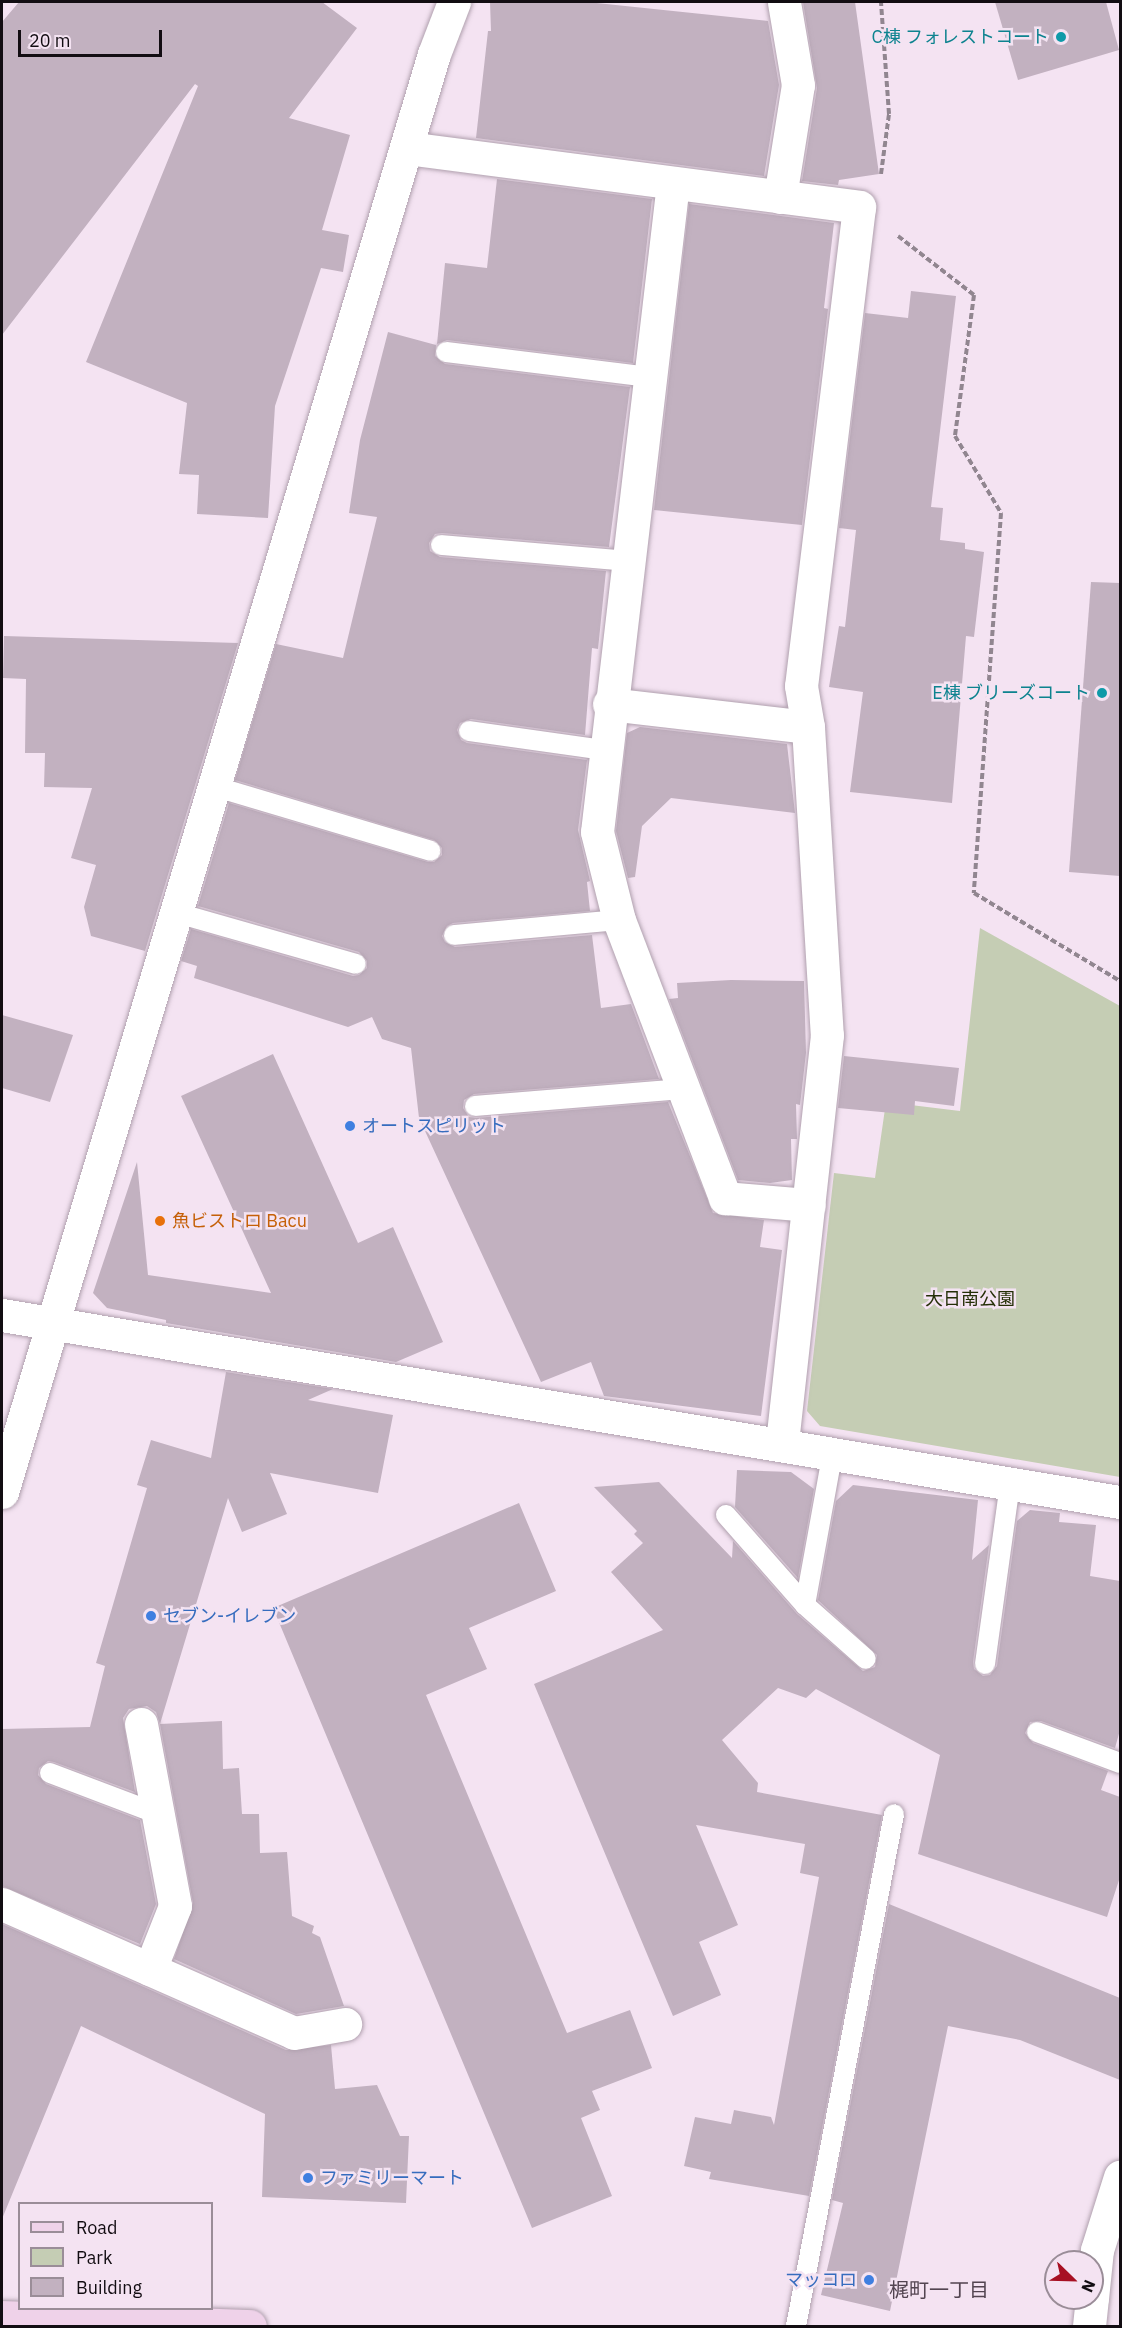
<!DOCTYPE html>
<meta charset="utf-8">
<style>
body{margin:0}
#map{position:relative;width:1122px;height:2328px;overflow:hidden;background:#f4e3f2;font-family:"IBM Plex Sans","Noto Sans JP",sans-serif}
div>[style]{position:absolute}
.green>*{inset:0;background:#c5cdb4}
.building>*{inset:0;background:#c2b1c0}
.path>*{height:4px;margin-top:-2px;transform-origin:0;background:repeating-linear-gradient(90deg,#918690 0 6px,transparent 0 9px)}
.roads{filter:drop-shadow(0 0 2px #b0a0ae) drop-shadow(0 0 2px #b0a0ae)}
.lane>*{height:20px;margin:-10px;padding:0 10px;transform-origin:10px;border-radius:10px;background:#fff}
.street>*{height:33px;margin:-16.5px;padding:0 16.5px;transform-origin:16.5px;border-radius:16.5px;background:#fff}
.secondary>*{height:33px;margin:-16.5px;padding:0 16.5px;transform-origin:16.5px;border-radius:16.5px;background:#efd2e9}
.dots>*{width:16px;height:16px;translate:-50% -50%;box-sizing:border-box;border:3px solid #f4e3f2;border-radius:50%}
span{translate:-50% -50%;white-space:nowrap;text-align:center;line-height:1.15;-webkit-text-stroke:5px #f4e3f2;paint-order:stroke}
.culture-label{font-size:18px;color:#0d838f}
.right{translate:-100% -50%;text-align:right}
.shop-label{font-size:18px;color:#366cbe}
.left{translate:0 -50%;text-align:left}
.food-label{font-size:18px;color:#c56008}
.park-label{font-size:18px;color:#252f07}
.neighbourhood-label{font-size:20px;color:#534551}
.frame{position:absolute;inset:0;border:3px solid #120d12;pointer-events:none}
.legend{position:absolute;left:18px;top:2202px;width:195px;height:108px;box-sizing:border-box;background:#f4e3f2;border:2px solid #9a8d98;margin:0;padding:8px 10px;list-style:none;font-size:18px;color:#120d12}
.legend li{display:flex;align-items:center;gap:12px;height:30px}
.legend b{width:30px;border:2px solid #9a8d98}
.north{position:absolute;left:1044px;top:2250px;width:60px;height:60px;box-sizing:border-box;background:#f4e3f2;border:2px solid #9a8d98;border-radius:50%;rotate:113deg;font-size:16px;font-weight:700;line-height:24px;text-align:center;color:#120d12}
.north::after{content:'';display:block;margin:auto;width:21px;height:27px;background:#a71023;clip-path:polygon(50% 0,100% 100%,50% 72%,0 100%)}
.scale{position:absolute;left:18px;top:30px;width:144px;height:27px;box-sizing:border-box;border:3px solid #120d12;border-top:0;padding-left:8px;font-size:18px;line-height:21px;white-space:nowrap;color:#120d12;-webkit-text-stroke:4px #f4e3f2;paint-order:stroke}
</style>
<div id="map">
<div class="green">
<div style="clip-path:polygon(980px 928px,1120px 1006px,1120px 1477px,820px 1426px,807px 1411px,834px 1173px,875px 1178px,886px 1102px,960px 1111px)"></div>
</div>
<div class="building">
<div style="clip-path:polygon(19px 2px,322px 2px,357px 28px,289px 118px,350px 135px,322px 230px,349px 235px,343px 272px,321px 268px,275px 406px,268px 518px,197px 514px,199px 475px,179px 474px,187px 403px,86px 362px,198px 86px,195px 84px,2px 335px,2px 22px)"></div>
<div style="clip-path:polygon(490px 2px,587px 2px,768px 21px,779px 85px,764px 176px,476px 138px,488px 31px,491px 31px)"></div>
<div style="clip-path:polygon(803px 2px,855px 2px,879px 174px,839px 180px,838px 185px,802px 181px,817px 88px)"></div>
<div style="clip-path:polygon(995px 2px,1106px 2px,1119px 50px,1018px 80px)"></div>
<div style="clip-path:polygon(497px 179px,652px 199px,633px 363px,447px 340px,437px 344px,445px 263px,487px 268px)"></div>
<div style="clip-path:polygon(689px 204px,834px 223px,824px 308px,828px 309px,802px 525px,654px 510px)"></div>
<div style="clip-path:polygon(911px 291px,956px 296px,931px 507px,943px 508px,940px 540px,965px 543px,965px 549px,984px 552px,974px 637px,966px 636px,952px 803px,850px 792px,863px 692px,829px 687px,839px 626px,845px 627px,856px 530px,839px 528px,865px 313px,908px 318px)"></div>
<div style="clip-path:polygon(388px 332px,436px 345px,435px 356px,445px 364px,630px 387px,609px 547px,442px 533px,435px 534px,429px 543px,430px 551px,440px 557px,606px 571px,598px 649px,592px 648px,585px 735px,471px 719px,460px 723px,457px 730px,461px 740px,467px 743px,587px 760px,578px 830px,590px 881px,587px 882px,590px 911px,453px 923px,447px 926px,442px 936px,445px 942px,455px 947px,592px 935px,601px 1008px,631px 1004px,659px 1079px,474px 1094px,464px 1100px,463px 1108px,469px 1117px,476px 1118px,668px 1102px,713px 1213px,764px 1220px,760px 1247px,782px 1250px,761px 1416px,604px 1396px,591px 1362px,541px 1382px,419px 1118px,411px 1048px,382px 1039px,372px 1017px,348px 1027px,194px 978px,197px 966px,181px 961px,191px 929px,353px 976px,359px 975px,367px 968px,367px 961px,359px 952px,198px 906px,229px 803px,428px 862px,434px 862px,442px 855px,442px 848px,434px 840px,235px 780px,276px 644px,343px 658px,377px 517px,349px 513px,360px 440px)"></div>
<div style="clip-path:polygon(1091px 582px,1120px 583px,1120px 876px,1069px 872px)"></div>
<div style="clip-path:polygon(4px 636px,238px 643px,145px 951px,91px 936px,84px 907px,96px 865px,71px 858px,92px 788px,44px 787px,45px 753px,25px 753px,26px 679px,3px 678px)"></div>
<div style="clip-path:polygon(640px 727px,787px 744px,795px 813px,671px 798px,642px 826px,635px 877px,628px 878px,616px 831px,627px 733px)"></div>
<div style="clip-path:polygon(731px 980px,804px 981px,806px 1053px,800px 1105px,796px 1104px,797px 1139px,791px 1139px,792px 1180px,770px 1183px,738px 1180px,669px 999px,678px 998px,677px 983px)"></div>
<div style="clip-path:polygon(2px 1015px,73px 1035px,50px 1102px,2px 1088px)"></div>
<div style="clip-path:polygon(273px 1054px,358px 1243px,393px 1227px,443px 1342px,396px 1362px,166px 1323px,166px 1320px,107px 1308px,93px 1293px,137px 1162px,148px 1275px,271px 1293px,181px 1096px)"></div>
<div style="clip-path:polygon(844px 1056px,959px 1068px,954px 1106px,915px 1101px,914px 1115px,838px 1108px)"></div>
<div style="clip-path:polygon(226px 1372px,333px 1389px,308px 1400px,393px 1415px,378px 1493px,270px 1473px,287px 1514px,242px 1532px,228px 1498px,160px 1724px,156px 1712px,147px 1706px,129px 1709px,123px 1718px,135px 1792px,54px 1762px,48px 1761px,39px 1768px,38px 1775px,46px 1784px,140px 1820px,156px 1904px,140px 1944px,2px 1886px,2px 1729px,90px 1727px,105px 1666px,96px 1663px,147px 1488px,137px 1485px,151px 1440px,211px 1458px)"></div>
<div style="clip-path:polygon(737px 1470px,791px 1472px,814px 1489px,798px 1578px,735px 1507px)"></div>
<div style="clip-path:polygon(659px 1482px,732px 1558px,733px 1541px,797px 1614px,863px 1671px,875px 1667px,877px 1655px,818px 1600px,836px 1501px,853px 1485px,978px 1500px,972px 1560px,989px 1545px,973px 1662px,974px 1669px,983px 1676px,990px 1675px,997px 1666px,1017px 1521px,1030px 1510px,1060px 1513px,1059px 1522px,1096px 1525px,1090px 1576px,1120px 1581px,1120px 1730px,1115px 1748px,1041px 1721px,1030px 1722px,1025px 1733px,1033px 1743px,1108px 1771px,1101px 1790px,1120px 1797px,1120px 1877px,1107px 1917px,918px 1854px,940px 1755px,816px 1689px,806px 1698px,778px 1688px,722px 1740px,758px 1783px,757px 1792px,882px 1815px,809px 2196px,709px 2179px,711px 2172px,684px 2166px,695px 2117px,731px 2124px,734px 2110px,771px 2117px,774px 2125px,819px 1877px,800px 1873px,805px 1844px,696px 1825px,738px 1925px,699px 1942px,721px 1995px,673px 2016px,534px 1684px,663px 1630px,611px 1572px,643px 1543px,634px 1534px,637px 1531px,594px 1487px)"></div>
<div style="clip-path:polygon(519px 1503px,556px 1591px,469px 1628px,487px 1669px,426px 1695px,567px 2033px,630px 2010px,652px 2068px,592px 2091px,600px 2110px,581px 2118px,612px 2196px,532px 2228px,273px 1608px)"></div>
<div style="clip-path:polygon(222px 1721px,223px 1769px,239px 1768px,242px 1814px,259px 1814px,260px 1853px,287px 1852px,292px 1916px,314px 1926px,312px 1933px,320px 1937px,344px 2006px,296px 2014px,174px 1959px,193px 1903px,160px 1724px)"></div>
<div style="clip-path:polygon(889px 1904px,1120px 1998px,1120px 2080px,1020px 2040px,948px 2026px,890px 2311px,821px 2295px,843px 2203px,832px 2200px)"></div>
<div style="clip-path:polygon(2px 1924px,286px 2050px,331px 2045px,335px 2089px,377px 2085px,400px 2136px,409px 2136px,406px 2203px,262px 2197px,265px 2114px,81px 2026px,2px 2219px)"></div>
</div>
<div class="path">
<div style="left:881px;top:174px;width:61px;rotate:-82.4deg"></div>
<div style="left:889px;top:114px;width:112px;rotate:-94.1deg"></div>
<div style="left:898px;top:236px;width:96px;rotate:37.8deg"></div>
<div style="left:974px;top:295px;width:142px;rotate:97.7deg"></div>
<div style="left:955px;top:436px;width:90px;rotate:59.1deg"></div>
<div style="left:1001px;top:513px;width:381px;rotate:94.1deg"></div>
<div style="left:974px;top:893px;width:170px;rotate:31.1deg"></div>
</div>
<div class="roads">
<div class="lane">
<div style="left:446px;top:352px;width:205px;rotate:7deg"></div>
<div style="left:441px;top:545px;width:187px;rotate:4.9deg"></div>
<div style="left:469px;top:731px;width:136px;rotate:8deg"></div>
<div style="left:213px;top:786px;width:227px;rotate:16.6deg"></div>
<div style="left:174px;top:912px;width:189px;rotate:15.9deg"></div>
<div style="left:454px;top:935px;width:166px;rotate:-5.2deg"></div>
<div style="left:475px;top:1106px;width:207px;rotate:-4.7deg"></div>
<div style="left:726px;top:1515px;width:120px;rotate:48.7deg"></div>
<div style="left:805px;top:1605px;width:81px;rotate:41.5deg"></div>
<div style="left:805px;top:1605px;width:157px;rotate:-79.7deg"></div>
<div style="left:985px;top:1664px;width:183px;rotate:-82.1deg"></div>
<div style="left:1037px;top:1732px;width:89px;rotate:20.5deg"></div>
<div style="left:50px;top:1773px;width:116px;rotate:20.8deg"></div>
<div style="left:796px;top:2326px;width:521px;rotate:-79.16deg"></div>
</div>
<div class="street">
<div style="left:407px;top:148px;width:456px;rotate:7.4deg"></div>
<div style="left:859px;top:207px;width:482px;rotate:96.9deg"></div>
<div style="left:801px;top:686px;width:42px;rotate:80.3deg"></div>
<div style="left:808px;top:727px;width:309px;rotate:86.5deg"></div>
<div style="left:827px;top:1035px;width:409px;rotate:96.3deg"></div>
<div style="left:673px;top:183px;width:653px;rotate:96.68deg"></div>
<div style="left:597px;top:832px;width:91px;rotate:76deg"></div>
<div style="left:619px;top:920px;width:298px;rotate:69.1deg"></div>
<div style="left:725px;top:1198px;width:84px;rotate:4.8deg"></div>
<div style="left:780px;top:197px;width:113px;rotate:-80.9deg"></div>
<div style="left:798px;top:85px;width:84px;rotate:-99.6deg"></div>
<div style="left:609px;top:704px;width:200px;rotate:6.6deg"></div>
<div style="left:2px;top:1315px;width:1134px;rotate:9.5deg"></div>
<div style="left:2px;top:1492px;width:1501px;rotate:-73.28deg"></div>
<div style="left:434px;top:54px;width:56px;rotate:-69deg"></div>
<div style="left:141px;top:1724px;width:185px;rotate:79.4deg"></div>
<div style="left:175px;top:1906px;width:68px;rotate:111.6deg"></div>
<div style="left:2px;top:1904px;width:319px;rotate:23.8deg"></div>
<div style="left:294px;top:2033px;width:52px;rotate:-10deg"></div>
<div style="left:1092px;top:2298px;width:48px;rotate:-84.1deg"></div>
<div style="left:1097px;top:2250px;width:77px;rotate:-72.5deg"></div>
<div style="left:1089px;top:2326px;width:28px;rotate:-84deg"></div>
</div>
<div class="secondary">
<div style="left:2px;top:2317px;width:248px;rotate:2.1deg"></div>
</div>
</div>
<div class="dots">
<div style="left:1061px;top:37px;background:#0f9aa8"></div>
<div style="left:1102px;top:693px;background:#0f9aa8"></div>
<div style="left:350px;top:1126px;background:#3f7fe0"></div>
<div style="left:160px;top:1221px;background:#e8710a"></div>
<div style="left:151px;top:1616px;background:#3f7fe0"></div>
<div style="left:308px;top:2178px;background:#3f7fe0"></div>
<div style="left:869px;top:2280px;background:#3f7fe0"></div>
</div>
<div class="culture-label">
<span class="right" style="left:1049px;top:37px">C棟 フォレストコート</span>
<span class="right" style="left:1090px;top:693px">E棟 ブリーズコート</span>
</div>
<div class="shop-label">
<span class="left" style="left:362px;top:1126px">オートスピリット</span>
<span class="left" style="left:163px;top:1616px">セブン-イレブン</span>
<span class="left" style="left:320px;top:2178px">ファミリーマート</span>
<span class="right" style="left:857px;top:2280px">マッコロ</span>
</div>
<div class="food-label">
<span class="left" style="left:172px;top:1221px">魚ビストロ Bacu</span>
</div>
<div class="park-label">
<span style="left:970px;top:1299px">大日南公園</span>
</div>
<div class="neighbourhood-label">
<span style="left:939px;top:2289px">梶町一丁目</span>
</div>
<div class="frame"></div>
<ul class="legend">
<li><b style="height:8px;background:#efd2e9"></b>Road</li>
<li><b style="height:16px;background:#c5cdb4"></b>Park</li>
<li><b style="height:16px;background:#c2b1c0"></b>Building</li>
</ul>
<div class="north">N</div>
<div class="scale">20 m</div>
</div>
